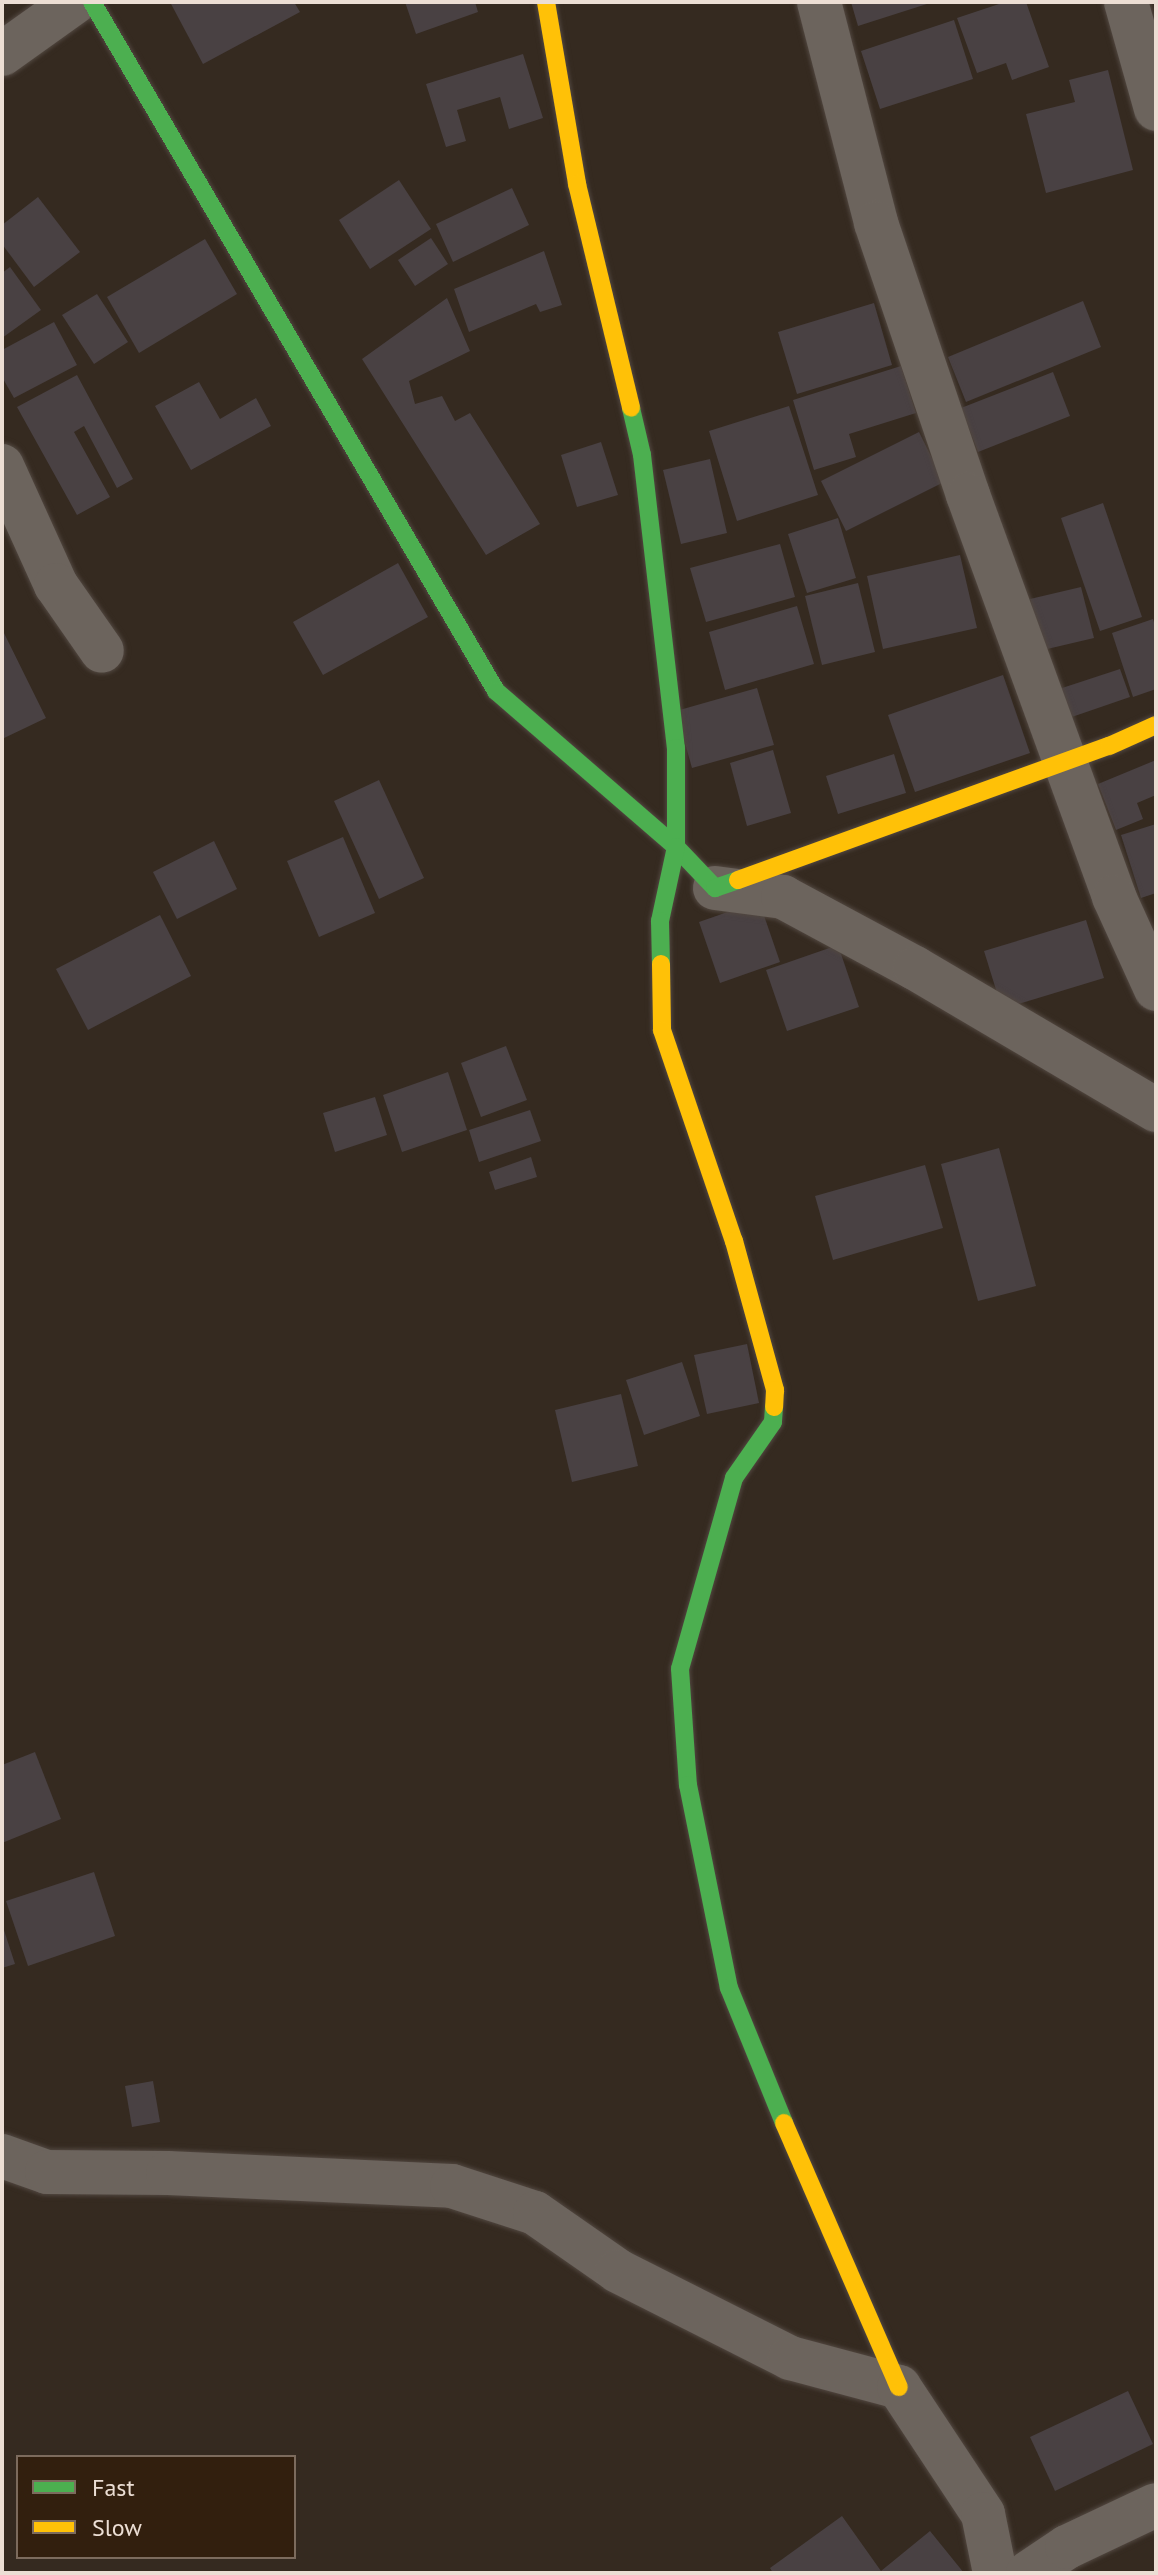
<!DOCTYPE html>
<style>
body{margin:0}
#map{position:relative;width:1158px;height:2575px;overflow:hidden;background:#352a20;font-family:"PT Sans",sans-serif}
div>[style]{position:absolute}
.building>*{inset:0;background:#494143}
.roads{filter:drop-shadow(0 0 2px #514740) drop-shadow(0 0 2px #514740)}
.street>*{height:44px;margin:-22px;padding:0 22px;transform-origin:22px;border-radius:22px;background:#6c645d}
.fast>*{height:18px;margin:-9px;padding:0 9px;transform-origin:9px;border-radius:9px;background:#4caf50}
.slow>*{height:18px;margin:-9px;padding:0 9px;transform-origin:9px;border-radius:9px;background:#ffc107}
span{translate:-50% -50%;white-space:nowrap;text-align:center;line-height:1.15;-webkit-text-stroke:6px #321f0e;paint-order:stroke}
.frame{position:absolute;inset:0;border:4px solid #ecded4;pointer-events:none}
.legend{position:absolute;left:16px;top:2455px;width:280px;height:104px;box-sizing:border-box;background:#321f0e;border:2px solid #7c6b5d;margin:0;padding:10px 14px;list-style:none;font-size:24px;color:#ecded4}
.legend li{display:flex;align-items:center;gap:16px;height:40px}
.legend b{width:40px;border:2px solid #7c6b5d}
</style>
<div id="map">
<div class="building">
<div style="clip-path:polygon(170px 2px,294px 2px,300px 12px,203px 64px)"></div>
<div style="clip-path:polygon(405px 2px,475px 2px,478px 12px,416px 34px)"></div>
<div style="clip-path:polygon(851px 2px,930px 2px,930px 3px,858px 26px)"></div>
<div style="clip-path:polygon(1005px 2px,1026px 2px,1049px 67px,1012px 80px,1006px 63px,977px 73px,957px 18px)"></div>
<div style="clip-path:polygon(954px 20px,973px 79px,880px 109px,861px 51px)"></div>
<div style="clip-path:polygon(523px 54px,543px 118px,509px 129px,500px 97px,457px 110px,466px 141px,446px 147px,426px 84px)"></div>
<div style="clip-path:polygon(1108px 70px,1133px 170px,1046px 193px,1026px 114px,1075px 102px,1069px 80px)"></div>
<div style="clip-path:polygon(399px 180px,431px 229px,370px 269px,339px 220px)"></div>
<div style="clip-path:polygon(512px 188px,529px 225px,453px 262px,436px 224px)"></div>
<div style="clip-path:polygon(38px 197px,80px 252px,34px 287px,2px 244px,2px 225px)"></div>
<div style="clip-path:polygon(431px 238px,448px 264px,415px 286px,398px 260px)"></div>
<div style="clip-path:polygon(205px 239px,237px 294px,139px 353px,107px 297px)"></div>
<div style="clip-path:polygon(544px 251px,562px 305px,540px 312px,536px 304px,469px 332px,454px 289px)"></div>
<div style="clip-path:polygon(10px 267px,41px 310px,2px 338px,2px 273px)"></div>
<div style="clip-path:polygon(97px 294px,128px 342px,94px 364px,62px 315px)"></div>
<div style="clip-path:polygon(447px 298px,470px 351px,409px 381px,415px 404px,442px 396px,455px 421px,470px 413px,540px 524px,486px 555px,362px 359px)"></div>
<div style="clip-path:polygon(1083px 301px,1101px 347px,966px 402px,948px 357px)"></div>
<div style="clip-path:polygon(874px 303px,892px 365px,797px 394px,778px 332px)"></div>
<div style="clip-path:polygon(54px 322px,77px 365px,14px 398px,2px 377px,2px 350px)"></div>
<div style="clip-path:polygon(901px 366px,916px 413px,849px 434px,856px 457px,814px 470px,793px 400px)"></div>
<div style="clip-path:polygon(1053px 372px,1070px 416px,978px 452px,961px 408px)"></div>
<div style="clip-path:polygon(77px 375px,133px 479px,117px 488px,84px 426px,74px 432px,110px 497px,77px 515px,17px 407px)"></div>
<div style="clip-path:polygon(199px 382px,220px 419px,256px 398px,271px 426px,191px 470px,155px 406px)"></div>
<div style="clip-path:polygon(789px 406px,818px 495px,737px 521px,709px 431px)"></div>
<div style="clip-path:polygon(919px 432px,944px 482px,846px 531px,821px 481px)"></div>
<div style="clip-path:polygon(601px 442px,618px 495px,577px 507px,561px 455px)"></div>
<div style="clip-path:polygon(710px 459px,727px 533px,681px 544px,663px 470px)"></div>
<div style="clip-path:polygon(1103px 503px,1142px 617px,1100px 631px,1061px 518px)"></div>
<div style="clip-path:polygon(838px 518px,856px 578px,807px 593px,788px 534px)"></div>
<div style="clip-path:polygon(780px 544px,795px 597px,706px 622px,690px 568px)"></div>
<div style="clip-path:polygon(960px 555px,977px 628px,883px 649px,867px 576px)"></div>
<div style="clip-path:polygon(398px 563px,428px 617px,323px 675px,293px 622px)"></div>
<div style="clip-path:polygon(858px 583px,875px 652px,822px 665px,805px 596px)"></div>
<div style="clip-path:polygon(1081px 587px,1094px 638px,1043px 650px,1030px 599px)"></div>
<div style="clip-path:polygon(797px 606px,814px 664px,725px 690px,709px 632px)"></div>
<div style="clip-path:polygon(1153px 619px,1156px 629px,1156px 689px,1133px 697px,1112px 633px)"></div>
<div style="clip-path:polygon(2px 629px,46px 718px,2px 739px,3px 676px)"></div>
<div style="clip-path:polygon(1120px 669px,1130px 697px,1066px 719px,1056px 690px)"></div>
<div style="clip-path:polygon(1003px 675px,1030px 753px,915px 792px,888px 715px)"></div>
<div style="clip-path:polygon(757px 688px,774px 745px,692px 768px,676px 711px)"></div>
<div style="clip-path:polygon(773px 750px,791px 813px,747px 826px,730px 763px)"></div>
<div style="clip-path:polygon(894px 754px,906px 793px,838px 814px,826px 776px)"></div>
<div style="clip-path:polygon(1156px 760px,1156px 795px,1137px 803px,1143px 819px,1116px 830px,1098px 784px)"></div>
<div style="clip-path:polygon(379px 780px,424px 878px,379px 899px,334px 801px)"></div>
<div style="clip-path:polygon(1156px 824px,1156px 893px,1141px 898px,1121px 835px)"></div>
<div style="clip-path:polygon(343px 837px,375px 913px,319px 937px,287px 861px)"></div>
<div style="clip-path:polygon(214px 841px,237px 889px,177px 919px,153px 872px)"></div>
<div style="clip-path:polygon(759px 901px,780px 962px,720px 983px,699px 922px)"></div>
<div style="clip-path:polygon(160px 915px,191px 976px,88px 1030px,56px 969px)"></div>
<div style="clip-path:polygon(1086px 920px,1104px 978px,1002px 1009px,984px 951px)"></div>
<div style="clip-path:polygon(838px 945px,859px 1007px,787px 1031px,766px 970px)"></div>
<div style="clip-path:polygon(506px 1046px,527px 1100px,481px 1117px,461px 1063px)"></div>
<div style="clip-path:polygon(448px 1072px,467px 1130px,402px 1152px,383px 1095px)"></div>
<div style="clip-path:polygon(375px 1097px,387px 1135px,335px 1152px,323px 1113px)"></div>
<div style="clip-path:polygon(530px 1110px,541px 1141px,479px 1162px,469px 1130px)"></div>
<div style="clip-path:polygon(999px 1148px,1036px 1286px,978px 1301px,941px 1164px)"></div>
<div style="clip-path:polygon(531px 1157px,537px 1177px,495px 1190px,489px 1172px)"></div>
<div style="clip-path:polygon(925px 1165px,943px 1228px,833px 1260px,815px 1196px)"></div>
<div style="clip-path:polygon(747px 1344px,759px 1403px,707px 1414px,694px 1355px)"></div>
<div style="clip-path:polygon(682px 1362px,700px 1416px,644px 1435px,626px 1380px)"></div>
<div style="clip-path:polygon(621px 1394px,638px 1466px,572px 1482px,555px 1410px)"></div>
<div style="clip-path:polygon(35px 1752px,61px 1819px,2px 1843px,2px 1765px)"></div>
<div style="clip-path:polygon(94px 1872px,115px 1936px,28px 1966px,6px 1901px)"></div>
<div style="clip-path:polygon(2px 1924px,15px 1964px,2px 1968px)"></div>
<div style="clip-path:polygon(153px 2081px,160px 2122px,132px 2127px,125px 2086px)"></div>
<div style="clip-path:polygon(1128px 2391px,1153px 2444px,1055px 2491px,1030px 2437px)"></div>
<div style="clip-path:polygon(842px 2516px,881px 2571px,930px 2531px,964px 2573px,773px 2573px,770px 2568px)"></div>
</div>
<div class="roads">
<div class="street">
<div style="left:819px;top:2px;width:228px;rotate:75.5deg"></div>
<div style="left:876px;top:223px;width:287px;rotate:71.3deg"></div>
<div style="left:968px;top:495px;width:428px;rotate:70deg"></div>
<div style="left:1114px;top:897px;width:101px;rotate:65.5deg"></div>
<div style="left:1126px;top:2px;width:111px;rotate:74.3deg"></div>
<div style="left:2px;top:54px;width:90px;rotate:-35.5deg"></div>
<div style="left:2px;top:466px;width:131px;rotate:65.6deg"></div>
<div style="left:56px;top:585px;width:80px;rotate:55.1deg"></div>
<div style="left:715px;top:888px;width:69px;rotate:7.5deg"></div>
<div style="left:783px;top:897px;width:150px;rotate:28.3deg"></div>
<div style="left:915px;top:968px;width:280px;rotate:30.5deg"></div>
<div style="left:2px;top:2156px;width:48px;rotate:19.6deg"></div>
<div style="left:47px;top:2172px;width:121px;rotate:0.5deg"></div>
<div style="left:168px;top:2173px;width:284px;rotate:2.6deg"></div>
<div style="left:452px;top:2186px;width:87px;rotate:18deg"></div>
<div style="left:535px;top:2213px;width:101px;rotate:34.9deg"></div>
<div style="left:618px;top:2271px;width:193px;rotate:26.8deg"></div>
<div style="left:790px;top:2358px;width:113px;rotate:14.9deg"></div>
<div style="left:899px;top:2387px;width:152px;rotate:56.5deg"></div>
<div style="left:983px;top:2514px;width:60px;rotate:78.5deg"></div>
<div style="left:1028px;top:2573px;width:47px;rotate:-33.7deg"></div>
<div style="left:1067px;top:2547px;width:98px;rotate:-25.3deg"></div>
</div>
<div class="fast">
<div style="left:92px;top:2px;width:799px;rotate:59.61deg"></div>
<div style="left:496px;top:691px;width:238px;rotate:40.9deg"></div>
<div style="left:676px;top:847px;width:57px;rotate:46.4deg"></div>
<div style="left:715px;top:888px;width:24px;rotate:-19deg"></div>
<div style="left:631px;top:408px;width:48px;rotate:76.8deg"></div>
<div style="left:642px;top:455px;width:295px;rotate:83.4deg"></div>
<div style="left:676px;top:748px;width:99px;rotate:90deg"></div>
<div style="left:676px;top:847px;width:76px;rotate:102.2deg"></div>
<div style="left:660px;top:921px;width:43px;rotate:88.7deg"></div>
<div style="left:774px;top:1407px;width:15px;rotate:94deg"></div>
<div style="left:773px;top:1422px;width:68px;rotate:124.9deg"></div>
<div style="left:734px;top:1478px;width:198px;rotate:105.8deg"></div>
<div style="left:680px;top:1669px;width:116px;rotate:86.1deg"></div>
<div style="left:688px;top:1785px;width:207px;rotate:78.6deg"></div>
<div style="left:729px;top:1988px;width:146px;rotate:67.8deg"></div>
</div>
<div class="slow">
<div style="left:546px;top:2px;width:185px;rotate:80.3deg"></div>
<div style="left:577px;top:184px;width:230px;rotate:76.4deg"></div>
<div style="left:738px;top:880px;width:394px;rotate:-19.9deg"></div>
<div style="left:1109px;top:746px;width:51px;rotate:-24.1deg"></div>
<div style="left:661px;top:964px;width:66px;rotate:89.1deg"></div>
<div style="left:662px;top:1030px;width:223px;rotate:71.2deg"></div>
<div style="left:734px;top:1241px;width:155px;rotate:74.6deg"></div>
<div style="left:775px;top:1390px;width:17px;rotate:93deg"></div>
<div style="left:784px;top:2123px;width:288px;rotate:66.5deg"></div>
</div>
</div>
<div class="frame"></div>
<ul class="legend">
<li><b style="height:10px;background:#4caf50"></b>Fast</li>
<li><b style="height:10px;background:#ffc107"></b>Slow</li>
</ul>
</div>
